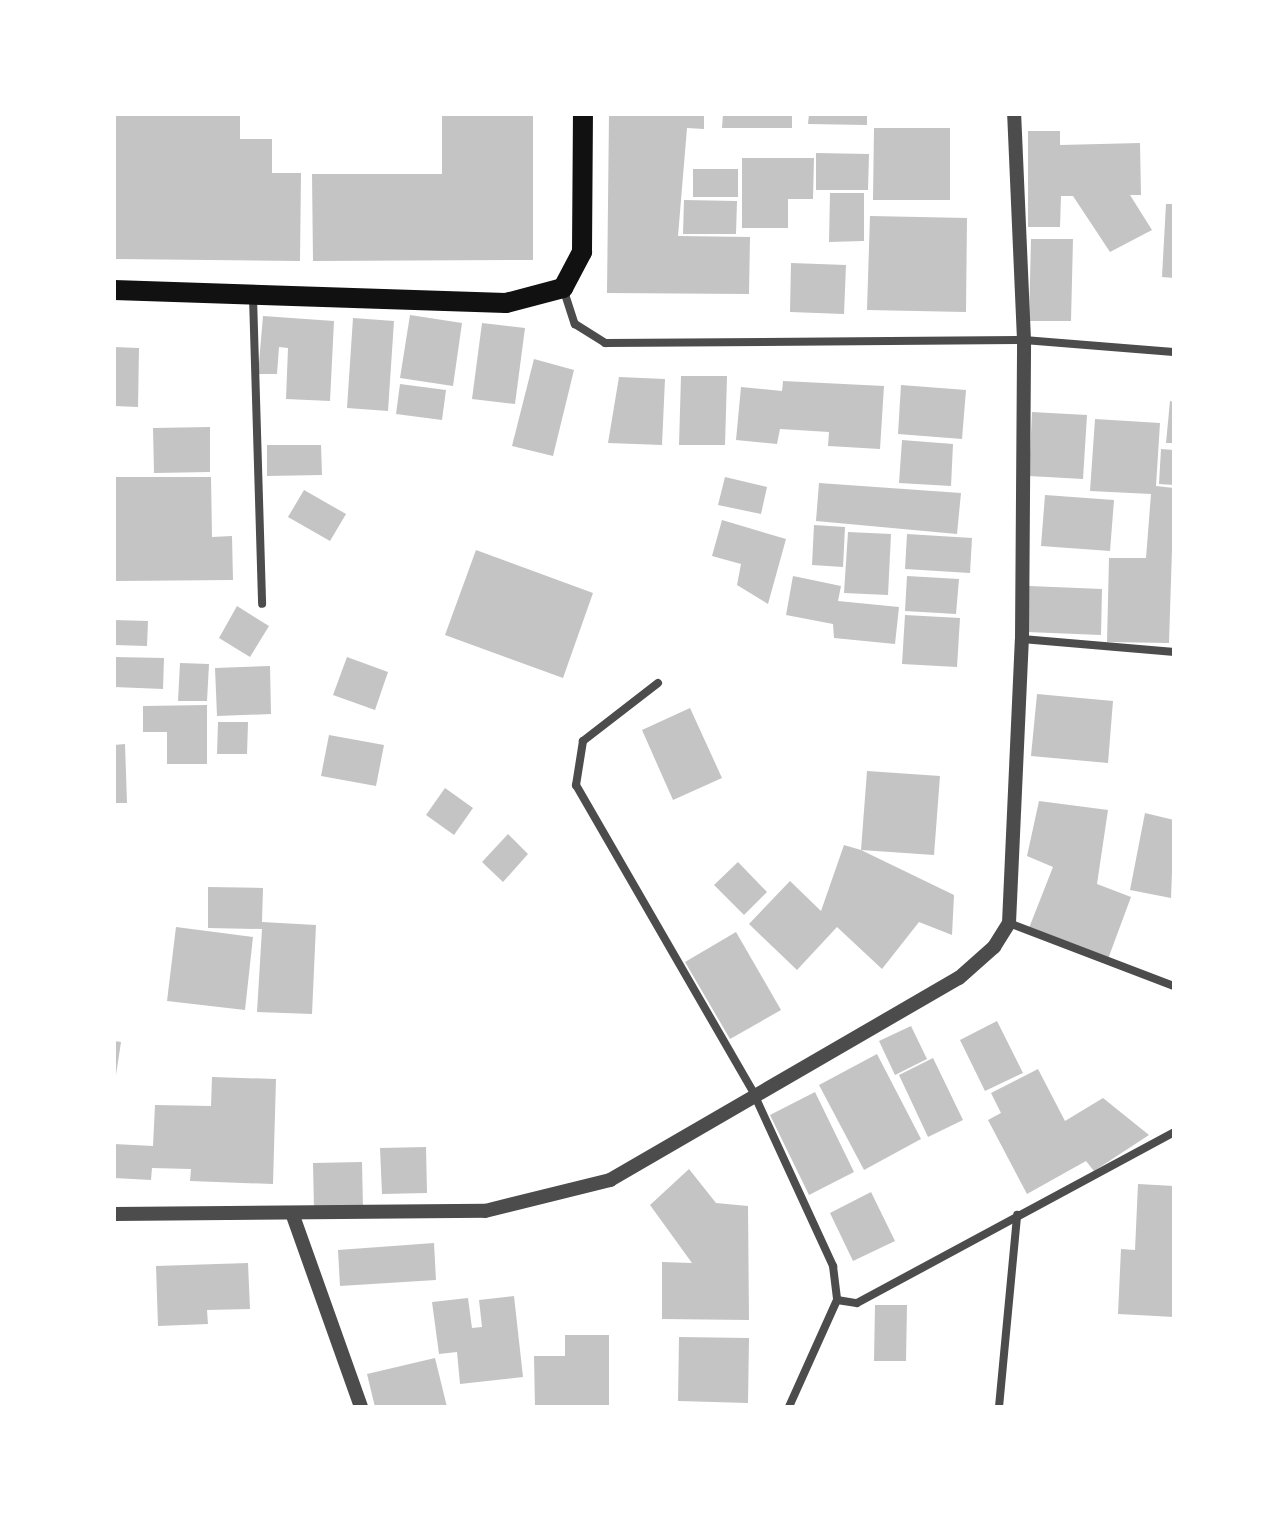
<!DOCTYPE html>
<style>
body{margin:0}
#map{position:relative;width:1288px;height:1521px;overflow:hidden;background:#fff;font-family:Commissioner,sans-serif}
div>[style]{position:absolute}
.building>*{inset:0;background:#c4c4c4}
.minor>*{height:8px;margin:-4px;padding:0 4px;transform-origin:4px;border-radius:4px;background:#4c4c4c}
.tertiary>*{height:14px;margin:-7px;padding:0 7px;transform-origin:7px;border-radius:7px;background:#4c4c4c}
.primary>*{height:20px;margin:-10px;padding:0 10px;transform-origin:10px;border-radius:10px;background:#111}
span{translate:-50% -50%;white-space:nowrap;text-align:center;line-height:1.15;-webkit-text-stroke:8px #fff;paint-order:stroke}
.frame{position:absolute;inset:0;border:116px solid #fff;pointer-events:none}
</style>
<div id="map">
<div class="building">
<div style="clip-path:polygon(114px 114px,240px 114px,240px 139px,272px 139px,272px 173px,301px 173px,300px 261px,114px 259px)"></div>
<div style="clip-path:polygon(442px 114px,533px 114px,533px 260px,313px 261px,312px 174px,442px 174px)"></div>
<div style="clip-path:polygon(609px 114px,704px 114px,704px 129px,687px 128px,678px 236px,750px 237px,749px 294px,607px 293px)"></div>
<div style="clip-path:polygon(723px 114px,792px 114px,792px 128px,722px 128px)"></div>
<div style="clip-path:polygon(809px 114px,867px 114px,867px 125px,808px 124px)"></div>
<div style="clip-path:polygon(874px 128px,950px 128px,950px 200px,873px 200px)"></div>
<div style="clip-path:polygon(1028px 131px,1060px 131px,1060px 145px,1140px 143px,1141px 195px,1130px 195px,1152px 230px,1110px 252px,1073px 196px,1061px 196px,1060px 227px,1028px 227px)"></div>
<div style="clip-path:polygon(816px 153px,869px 154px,868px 190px,816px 190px)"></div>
<div style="clip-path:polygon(742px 158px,814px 158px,813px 199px,788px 199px,788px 228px,742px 228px)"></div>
<div style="clip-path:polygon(693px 169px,738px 169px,738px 197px,693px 197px)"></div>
<div style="clip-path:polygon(830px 193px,864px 193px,864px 241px,829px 242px)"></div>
<div style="clip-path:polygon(684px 200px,737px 201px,736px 234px,683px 234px)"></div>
<div style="clip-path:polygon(1166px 204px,1174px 204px,1174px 278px,1162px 277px)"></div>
<div style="clip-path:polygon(870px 216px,967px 218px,966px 312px,867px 310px)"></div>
<div style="clip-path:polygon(1031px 239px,1073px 239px,1071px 321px,1029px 321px)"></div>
<div style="clip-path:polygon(791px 263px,846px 265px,844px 314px,790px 312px)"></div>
<div style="clip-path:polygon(410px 315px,462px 323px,453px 386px,400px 378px)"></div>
<div style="clip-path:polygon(263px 316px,334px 321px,330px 401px,286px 399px,288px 348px,279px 347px,277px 374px,258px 374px)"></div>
<div style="clip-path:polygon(353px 318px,394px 321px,388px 411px,347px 408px)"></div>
<div style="clip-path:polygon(482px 323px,525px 328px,515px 404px,472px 399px)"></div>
<div style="clip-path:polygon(114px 347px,139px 348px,138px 407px,114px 406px)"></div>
<div style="clip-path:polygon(534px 359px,574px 370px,553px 456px,512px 446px)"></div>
<div style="clip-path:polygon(681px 376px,727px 376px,725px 445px,679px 445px)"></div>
<div style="clip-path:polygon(619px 377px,665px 379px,662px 445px,608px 443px)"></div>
<div style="clip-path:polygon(783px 381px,884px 386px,880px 449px,828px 446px,829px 432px,780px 429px,777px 444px,736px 440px,741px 387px,782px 391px)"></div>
<div style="clip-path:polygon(400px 384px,446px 390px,442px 420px,396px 414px)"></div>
<div style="clip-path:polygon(901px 385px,966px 390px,962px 439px,898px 434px)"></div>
<div style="clip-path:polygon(1170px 401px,1174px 402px,1174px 443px,1166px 443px)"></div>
<div style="clip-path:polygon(1032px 412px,1087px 415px,1083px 479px,1029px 476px)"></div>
<div style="clip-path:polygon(1095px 419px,1160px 423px,1156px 486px,1174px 488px,1169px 643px,1107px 642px,1109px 558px,1146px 558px,1151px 494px,1090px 491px)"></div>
<div style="clip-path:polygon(210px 427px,210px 472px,154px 473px,153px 428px)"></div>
<div style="clip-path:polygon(902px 440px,953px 444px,951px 486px,899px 483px)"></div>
<div style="clip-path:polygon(267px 445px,321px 445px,322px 475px,267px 476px)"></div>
<div style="clip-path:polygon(1161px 449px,1174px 450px,1174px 485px,1159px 484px)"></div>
<div style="clip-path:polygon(114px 477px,211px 477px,212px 537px,232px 536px,233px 580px,114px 581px)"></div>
<div style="clip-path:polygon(725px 477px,767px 487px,761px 514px,718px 505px)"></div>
<div style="clip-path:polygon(819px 483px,961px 493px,957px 534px,816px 521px)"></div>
<div style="clip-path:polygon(304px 490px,346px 514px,330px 541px,288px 517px)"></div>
<div style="clip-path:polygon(1045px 495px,1114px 500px,1110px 551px,1041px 546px)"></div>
<div style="clip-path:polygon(722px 520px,786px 539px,768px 604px,737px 585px,741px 564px,712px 556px)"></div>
<div style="clip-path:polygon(814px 525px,845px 527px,843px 567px,812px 565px)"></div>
<div style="clip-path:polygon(848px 532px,891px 534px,888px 595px,844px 593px)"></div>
<div style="clip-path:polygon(907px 534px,972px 538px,970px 573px,905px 569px)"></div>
<div style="clip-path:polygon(476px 550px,593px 593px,563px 678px,445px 635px)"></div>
<div style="clip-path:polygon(793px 576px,841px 586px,838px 601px,899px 607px,895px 644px,834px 638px,833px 624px,786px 615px)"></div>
<div style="clip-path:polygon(907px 576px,959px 579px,956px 614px,905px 611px)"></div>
<div style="clip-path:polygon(1029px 586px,1102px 589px,1101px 635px,1027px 632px)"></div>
<div style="clip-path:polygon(237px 606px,269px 626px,250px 657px,219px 638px)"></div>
<div style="clip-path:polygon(905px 615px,960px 618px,957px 667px,902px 664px)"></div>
<div style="clip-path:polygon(114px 620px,148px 621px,147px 646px,114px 645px)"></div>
<div style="clip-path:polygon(114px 657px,164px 658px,163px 689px,114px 687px)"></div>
<div style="clip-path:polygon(347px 657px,388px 672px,375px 710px,333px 695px)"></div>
<div style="clip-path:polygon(180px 663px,209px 664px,207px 701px,178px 701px)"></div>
<div style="clip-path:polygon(270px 666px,271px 714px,217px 716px,215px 668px)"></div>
<div style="clip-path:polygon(1037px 694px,1113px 701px,1108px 763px,1031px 756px)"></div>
<div style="clip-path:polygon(207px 705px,207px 764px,167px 764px,167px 732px,143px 732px,143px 706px)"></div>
<div style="clip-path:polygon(690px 708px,722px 778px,673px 800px,642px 730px)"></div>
<div style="clip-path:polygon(218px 722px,248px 722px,247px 754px,217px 754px)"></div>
<div style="clip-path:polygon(329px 735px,384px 745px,376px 786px,321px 776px)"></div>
<div style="clip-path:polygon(125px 744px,127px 803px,114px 803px,114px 745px)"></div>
<div style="clip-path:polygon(867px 771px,940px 776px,934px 855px,861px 850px,954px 895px,952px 935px,919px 922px,882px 969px,837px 927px,797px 970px,749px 924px,790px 881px,821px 911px,844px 845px,861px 850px)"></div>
<div style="clip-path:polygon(445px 788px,473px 808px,454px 835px,426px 815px)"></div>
<div style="clip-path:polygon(1039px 801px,1108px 810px,1097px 884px,1131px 897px,1108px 959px,1029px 928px,1053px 867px,1027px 856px)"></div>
<div style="clip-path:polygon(1145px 813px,1174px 820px,1171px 898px,1130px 890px)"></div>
<div style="clip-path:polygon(508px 834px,528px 854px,503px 882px,482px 862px)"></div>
<div style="clip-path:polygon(738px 862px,767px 892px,744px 915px,714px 885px)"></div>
<div style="clip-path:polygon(208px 887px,263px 888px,262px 922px,316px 925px,312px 1014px,257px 1012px,262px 929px,208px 928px)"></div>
<div style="clip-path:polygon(176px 927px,253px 937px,245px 1010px,167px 1001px)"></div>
<div style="clip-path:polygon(736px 932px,781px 1010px,730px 1039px,685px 962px)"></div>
<div style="clip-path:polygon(997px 1021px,1023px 1073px,985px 1091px,960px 1040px)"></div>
<div style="clip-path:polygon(911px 1026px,927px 1059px,895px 1075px,879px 1041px)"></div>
<div style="clip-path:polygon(114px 1041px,121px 1042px,116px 1075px,114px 1075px)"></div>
<div style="clip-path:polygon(877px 1054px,921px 1139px,864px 1170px,819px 1085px)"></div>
<div style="clip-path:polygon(933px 1058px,963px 1120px,928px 1137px,899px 1075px)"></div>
<div style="clip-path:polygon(1038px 1069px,1065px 1121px,1103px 1098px,1149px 1135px,1094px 1171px,1086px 1161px,1027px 1194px,988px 1120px,1001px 1113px,991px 1093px)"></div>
<div style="clip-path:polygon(212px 1077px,276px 1079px,273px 1184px,190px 1181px,191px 1169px,152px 1168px,151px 1180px,114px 1178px,114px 1144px,153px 1146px,155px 1105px,211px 1106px)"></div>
<div style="clip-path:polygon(815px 1092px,854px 1172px,809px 1195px,770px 1115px)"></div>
<div style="clip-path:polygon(426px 1147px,427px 1193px,382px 1194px,380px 1148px)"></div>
<div style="clip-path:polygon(362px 1162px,363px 1209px,314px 1210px,313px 1163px)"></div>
<div style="clip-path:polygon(689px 1169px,716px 1203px,748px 1206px,749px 1320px,662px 1319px,662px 1262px,692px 1263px,650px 1205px)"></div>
<div style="clip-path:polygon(1138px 1184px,1174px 1186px,1174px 1317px,1118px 1314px,1121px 1249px,1135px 1250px)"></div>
<div style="clip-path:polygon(871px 1192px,895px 1241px,853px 1261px,830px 1213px)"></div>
<div style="clip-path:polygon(434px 1243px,436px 1280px,340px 1286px,338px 1250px)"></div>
<div style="clip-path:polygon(248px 1263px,250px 1309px,207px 1310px,208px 1324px,158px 1326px,156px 1266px)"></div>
<div style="clip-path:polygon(514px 1296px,523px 1377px,460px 1384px,457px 1352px,439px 1354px,432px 1302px,468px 1298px,472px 1328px,482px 1327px,479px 1300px)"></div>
<div style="clip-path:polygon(875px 1305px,907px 1305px,906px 1361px,874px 1361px)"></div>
<div style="clip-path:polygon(565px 1335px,609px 1335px,609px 1407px,535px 1407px,534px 1356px,565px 1356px)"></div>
<div style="clip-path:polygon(679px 1337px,749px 1338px,748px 1403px,678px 1401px)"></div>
<div style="clip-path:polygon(435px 1358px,447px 1407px,375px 1407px,367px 1374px)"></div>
</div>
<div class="minor">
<div style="left:563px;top:288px;width:38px;rotate:72deg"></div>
<div style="left:575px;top:324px;width:36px;rotate:32deg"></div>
<div style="left:605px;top:343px;width:419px;rotate:-0.4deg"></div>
<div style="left:1024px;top:340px;width:150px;rotate:4.6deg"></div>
<div style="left:253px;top:297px;width:307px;rotate:88.3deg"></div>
<div style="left:1022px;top:639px;width:153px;rotate:4.9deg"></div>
<div style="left:658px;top:683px;width:95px;rotate:142.3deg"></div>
<div style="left:583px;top:741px;width:45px;rotate:99deg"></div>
<div style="left:576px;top:785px;width:354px;rotate:60deg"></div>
<div style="left:753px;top:1092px;width:192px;rotate:65.3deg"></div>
<div style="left:833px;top:1266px;width:34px;rotate:83deg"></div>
<div style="left:837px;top:1300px;width:117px;rotate:114.2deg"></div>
<div style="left:1009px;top:923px;width:177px;rotate:20.9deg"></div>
<div style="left:837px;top:1300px;width:20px;rotate:9deg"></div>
<div style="left:857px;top:1303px;width:360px;rotate:-28.3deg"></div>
<div style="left:999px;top:1407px;width:193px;rotate:-84.6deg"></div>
</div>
<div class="tertiary">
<div style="left:292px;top:1213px;width:206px;rotate:70.4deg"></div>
<div style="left:114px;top:1214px;width:371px;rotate:-0.5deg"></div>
<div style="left:485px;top:1211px;width:129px;rotate:-13.9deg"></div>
<div style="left:610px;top:1180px;width:403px;rotate:-30.1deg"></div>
<div style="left:959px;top:978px;width:47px;rotate:-41.5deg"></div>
<div style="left:994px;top:947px;width:28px;rotate:-58deg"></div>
<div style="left:1009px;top:923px;width:284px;rotate:-87.4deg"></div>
<div style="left:1022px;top:639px;width:299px;rotate:-89.6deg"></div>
<div style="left:1024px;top:340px;width:226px;rotate:-92.5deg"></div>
</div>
<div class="primary">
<div style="left:114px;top:290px;width:392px;rotate:1.9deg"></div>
<div style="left:506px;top:303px;width:59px;rotate:-14.7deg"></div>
<div style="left:563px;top:288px;width:41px;rotate:-62.2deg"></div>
<div style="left:582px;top:252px;width:138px;rotate:-89.6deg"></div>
</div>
<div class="frame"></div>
</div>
